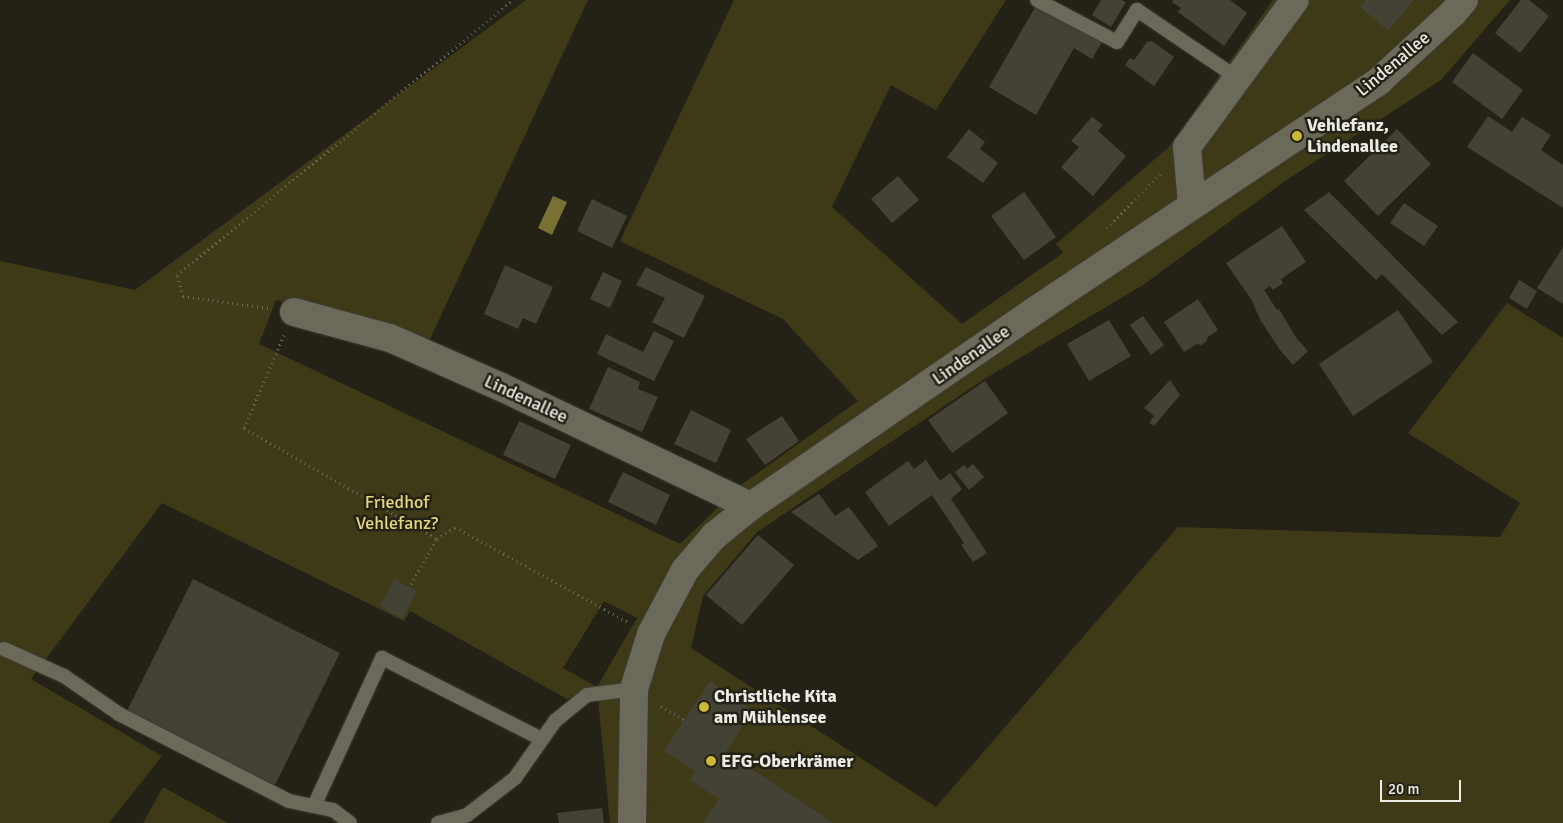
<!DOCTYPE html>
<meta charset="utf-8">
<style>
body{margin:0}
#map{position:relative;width:1563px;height:823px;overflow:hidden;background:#242216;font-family:Signika,sans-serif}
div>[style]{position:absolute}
.green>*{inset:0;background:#3e3a17}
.water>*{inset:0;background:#797133}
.building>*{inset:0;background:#434234}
.path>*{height:3px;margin-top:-1.5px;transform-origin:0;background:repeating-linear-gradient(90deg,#6a695e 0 1px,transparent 0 5px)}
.roads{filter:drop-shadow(0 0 1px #3e3d34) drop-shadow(0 0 1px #3e3d34)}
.service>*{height:14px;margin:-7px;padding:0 7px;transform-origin:7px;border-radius:7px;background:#6a695a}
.minor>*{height:28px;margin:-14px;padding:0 14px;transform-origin:14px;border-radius:14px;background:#6a695a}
.secondary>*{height:28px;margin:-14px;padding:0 14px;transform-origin:14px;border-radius:14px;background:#6a695a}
.dots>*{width:14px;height:14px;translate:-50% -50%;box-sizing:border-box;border:2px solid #242216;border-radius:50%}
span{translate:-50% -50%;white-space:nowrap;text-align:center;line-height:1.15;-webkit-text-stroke:5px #242216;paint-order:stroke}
.street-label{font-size:18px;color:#edece4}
.poi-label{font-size:18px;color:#edece4;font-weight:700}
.left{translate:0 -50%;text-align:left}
.park-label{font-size:18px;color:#e3d77c}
.scale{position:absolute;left:1380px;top:780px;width:81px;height:22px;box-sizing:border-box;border:2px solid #edece4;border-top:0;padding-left:6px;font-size:15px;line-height:18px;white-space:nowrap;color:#edece4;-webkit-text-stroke:4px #242216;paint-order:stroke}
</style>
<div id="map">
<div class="green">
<div style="clip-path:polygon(evenodd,526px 0,588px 0,429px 341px,276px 300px,259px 344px,680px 544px,741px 485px,858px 401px,783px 319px,620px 241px,734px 0,1006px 0,936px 110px,891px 85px,832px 207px,962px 324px,1063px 253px,1056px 244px,1169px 147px,1273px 0,1510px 0,1441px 80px,1285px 181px,1143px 285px,986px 378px,757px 532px,703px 596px,691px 648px,936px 807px,1178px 527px,1500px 537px,1520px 503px,1408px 433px,1507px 303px,1563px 338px,1563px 823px,610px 823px,597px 688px,567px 699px,410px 611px,404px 621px,162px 503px,31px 679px,162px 756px,109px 823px,0 823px,0 261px,135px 290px,526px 0,604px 601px,637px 618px,597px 687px,563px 668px,604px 601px)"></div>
<div style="clip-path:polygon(163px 787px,228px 823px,143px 823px)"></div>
</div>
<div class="water">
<div style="clip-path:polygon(553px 196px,567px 202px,552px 235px,538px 228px)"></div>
</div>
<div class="building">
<div style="clip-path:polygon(1101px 0,1122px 0,1126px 2px,1111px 27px,1092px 15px)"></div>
<div style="clip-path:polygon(1173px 0,1230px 0,1247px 13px,1224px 46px,1178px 12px,1181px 8px,1172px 2px)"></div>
<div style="clip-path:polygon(1366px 0,1414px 0,1388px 31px,1360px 7px)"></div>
<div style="clip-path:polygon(1521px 0,1529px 0,1549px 16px,1520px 53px,1495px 33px)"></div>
<div style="clip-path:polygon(1037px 4px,1102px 42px,1092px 59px,1074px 48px,1036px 115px,989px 87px)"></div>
<div style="clip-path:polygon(1152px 41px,1174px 57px,1154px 86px,1125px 65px,1130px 58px,1134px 60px,1147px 42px)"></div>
<div style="clip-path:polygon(1473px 53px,1523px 90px,1502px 119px,1452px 82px)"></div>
<div style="clip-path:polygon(1488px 116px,1512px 132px,1522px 117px,1551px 135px,1541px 150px,1563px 165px,1563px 208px,1467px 147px)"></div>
<div style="clip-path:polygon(1092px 117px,1103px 125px,1098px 131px,1126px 156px,1093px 196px,1061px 167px,1079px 147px,1071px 141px)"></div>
<div style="clip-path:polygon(969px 129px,985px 142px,980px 149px,998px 163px,983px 183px,947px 157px)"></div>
<div style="clip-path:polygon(1397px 129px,1431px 164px,1378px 216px,1344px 181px)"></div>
<div style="clip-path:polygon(898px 176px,919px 200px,892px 223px,871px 199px)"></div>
<div style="clip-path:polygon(1024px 192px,1056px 237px,1024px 260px,991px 216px)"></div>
<div style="clip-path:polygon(1329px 192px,1397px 260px,1458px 322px,1442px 335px,1382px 274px,1376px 280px,1304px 210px)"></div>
<div style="clip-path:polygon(592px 199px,627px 216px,612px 248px,577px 231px)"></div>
<div style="clip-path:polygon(1404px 203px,1438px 226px,1424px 246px,1390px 223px)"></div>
<div style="clip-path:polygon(1282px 226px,1306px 262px,1281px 279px,1283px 283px,1273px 290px,1270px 286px,1264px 290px,1277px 310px,1279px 309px,1297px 339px,1308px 351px,1293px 365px,1280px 350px,1261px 321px,1251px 299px,1226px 263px)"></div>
<div style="clip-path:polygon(1563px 247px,1563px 304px,1537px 288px)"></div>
<div style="clip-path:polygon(505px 265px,553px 287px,536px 324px,523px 318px,518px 329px,484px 314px)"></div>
<div style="clip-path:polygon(646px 267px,705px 296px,684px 338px,652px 322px,665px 298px,636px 285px)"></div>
<div style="clip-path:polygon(603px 272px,622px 281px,610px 308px,590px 299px)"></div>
<div style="clip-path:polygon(1519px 280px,1537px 291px,1527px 309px,1509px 298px)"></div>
<div style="clip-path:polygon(1198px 299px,1218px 330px,1208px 337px,1206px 342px,1201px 345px,1197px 344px,1184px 352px,1164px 322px)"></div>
<div style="clip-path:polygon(1398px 310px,1433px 362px,1353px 416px,1319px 364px)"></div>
<div style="clip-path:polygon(1143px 316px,1164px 345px,1151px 355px,1130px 325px)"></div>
<div style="clip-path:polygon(1109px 320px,1131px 356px,1089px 381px,1067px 344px)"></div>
<div style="clip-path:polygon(654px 331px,674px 341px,654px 381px,597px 354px,606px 334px,643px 352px)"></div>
<div style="clip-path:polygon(608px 367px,640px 382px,638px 389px,658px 397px,642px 432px,589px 409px)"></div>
<div style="clip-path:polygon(1170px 380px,1180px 395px,1154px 426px,1149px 423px,1154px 416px,1144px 408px)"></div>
<div style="clip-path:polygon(985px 381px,1008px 413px,952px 453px,928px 420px)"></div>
<div style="clip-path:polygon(691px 410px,731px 430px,716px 463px,674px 444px)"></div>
<div style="clip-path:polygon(782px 416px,799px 441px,765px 465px,746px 439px)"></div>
<div style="clip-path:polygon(519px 421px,571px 445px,555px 479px,503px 455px)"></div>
<div style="clip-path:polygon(926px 460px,940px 481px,950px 473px,962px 489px,951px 499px,987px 553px,973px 562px,961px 545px,964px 543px,932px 495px,889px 526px,865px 492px,908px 461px,914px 469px)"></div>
<div style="clip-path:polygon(973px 464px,984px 477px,969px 490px,955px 472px,964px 465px,967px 469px)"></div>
<div style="clip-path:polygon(623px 472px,670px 495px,656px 525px,608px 502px)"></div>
<div style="clip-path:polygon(819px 494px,835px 516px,849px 507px,878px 546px,858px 560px,791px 512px)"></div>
<div style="clip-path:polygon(758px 535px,794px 565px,742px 625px,706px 595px)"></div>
<div style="clip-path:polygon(193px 579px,340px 653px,275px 785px,127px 711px)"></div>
<div style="clip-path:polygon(394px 579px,417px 591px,402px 619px,380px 606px)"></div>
<div style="clip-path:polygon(710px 681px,753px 710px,726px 752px,834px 823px,703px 823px,719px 799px,690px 780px,695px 771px,664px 751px)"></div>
<div style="clip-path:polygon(602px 808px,604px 823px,559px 823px,557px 813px)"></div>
</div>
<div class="path">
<div style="left:1107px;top:228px;width:78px;rotate:-45.5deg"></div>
<div style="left:268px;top:308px;width:86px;rotate:-172deg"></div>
<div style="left:183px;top:296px;width:22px;rotate:-106deg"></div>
<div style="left:177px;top:275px;width:434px;rotate:-39.3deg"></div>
<div style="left:284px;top:335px;width:101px;rotate:113.3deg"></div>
<div style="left:244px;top:428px;width:223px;rotate:29.9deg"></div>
<div style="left:437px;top:539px;width:22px;rotate:-34deg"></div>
<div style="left:455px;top:527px;width:197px;rotate:28.8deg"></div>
<div style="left:411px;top:584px;width:52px;rotate:-60deg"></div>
<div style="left:661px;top:706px;width:27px;rotate:31deg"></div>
</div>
<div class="roads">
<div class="service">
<div style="left:1037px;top:0;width:90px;rotate:27.7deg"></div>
<div style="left:1117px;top:42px;width:38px;rotate:-58deg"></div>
<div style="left:1137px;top:10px;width:123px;rotate:34.1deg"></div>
<div style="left:4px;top:649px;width:66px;rotate:24.2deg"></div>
<div style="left:64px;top:676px;width:67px;rotate:34.6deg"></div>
<div style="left:119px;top:714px;width:191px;rotate:27.1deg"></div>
<div style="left:289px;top:801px;width:45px;rotate:11.6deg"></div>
<div style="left:333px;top:810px;width:21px;rotate:37deg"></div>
<div style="left:314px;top:806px;width:163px;rotate:-65.3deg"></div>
<div style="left:382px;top:658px;width:179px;rotate:26.9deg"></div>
<div style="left:438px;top:823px;width:30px;rotate:-15deg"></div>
<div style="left:467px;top:815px;width:61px;rotate:-37.6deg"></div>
<div style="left:515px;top:778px;width:70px;rotate:-54.9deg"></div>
<div style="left:555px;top:721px;width:41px;rotate:-39.1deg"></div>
<div style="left:587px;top:695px;width:47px;rotate:-7.3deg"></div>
</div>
<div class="minor">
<div style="left:1192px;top:205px;width:58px;rotate:-94.9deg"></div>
<div style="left:1187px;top:147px;width:182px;rotate:-53.7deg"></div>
<div style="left:294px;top:312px;width:99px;rotate:15.2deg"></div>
<div style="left:390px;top:338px;width:121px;rotate:23.8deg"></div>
<div style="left:501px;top:387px;width:277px;rotate:25.5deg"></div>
</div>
<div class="secondary">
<div style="left:632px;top:823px;width:134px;rotate:-89.1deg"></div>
<div style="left:634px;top:689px;width:58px;rotate:-72.8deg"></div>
<div style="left:651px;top:634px;width:72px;rotate:-62deg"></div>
<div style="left:685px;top:570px;width:45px;rotate:-49.5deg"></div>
<div style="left:714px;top:536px;width:48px;rotate:-39deg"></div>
<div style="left:751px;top:506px;width:346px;rotate:-34.5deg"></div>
<div style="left:1036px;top:310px;width:412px;rotate:-33.7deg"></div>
<div style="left:1379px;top:81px;width:100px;rotate:-42.6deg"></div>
<div style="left:1453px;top:13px;width:17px;rotate:-50deg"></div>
</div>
</div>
<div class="dots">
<div style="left:1297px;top:136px;background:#cbba39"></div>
<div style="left:704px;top:707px;background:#cbba39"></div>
<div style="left:711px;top:761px;background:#cbba39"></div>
</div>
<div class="street-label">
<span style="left:1393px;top:64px;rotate:-40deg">Lindenallee</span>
<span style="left:971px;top:355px;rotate:-35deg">Lindenallee</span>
<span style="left:526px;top:399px;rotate:25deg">Lindenallee</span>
</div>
<div class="poi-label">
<span class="left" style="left:1307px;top:136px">Vehlefanz,<br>Lindenallee</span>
<span class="left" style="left:714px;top:707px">Christliche Kita<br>am Mühlensee</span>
<span class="left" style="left:721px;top:761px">EFG-Oberkrämer</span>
</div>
<div class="park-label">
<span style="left:397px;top:513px">Friedhof<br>Vehlefanz?</span>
</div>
<div class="scale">20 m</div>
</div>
